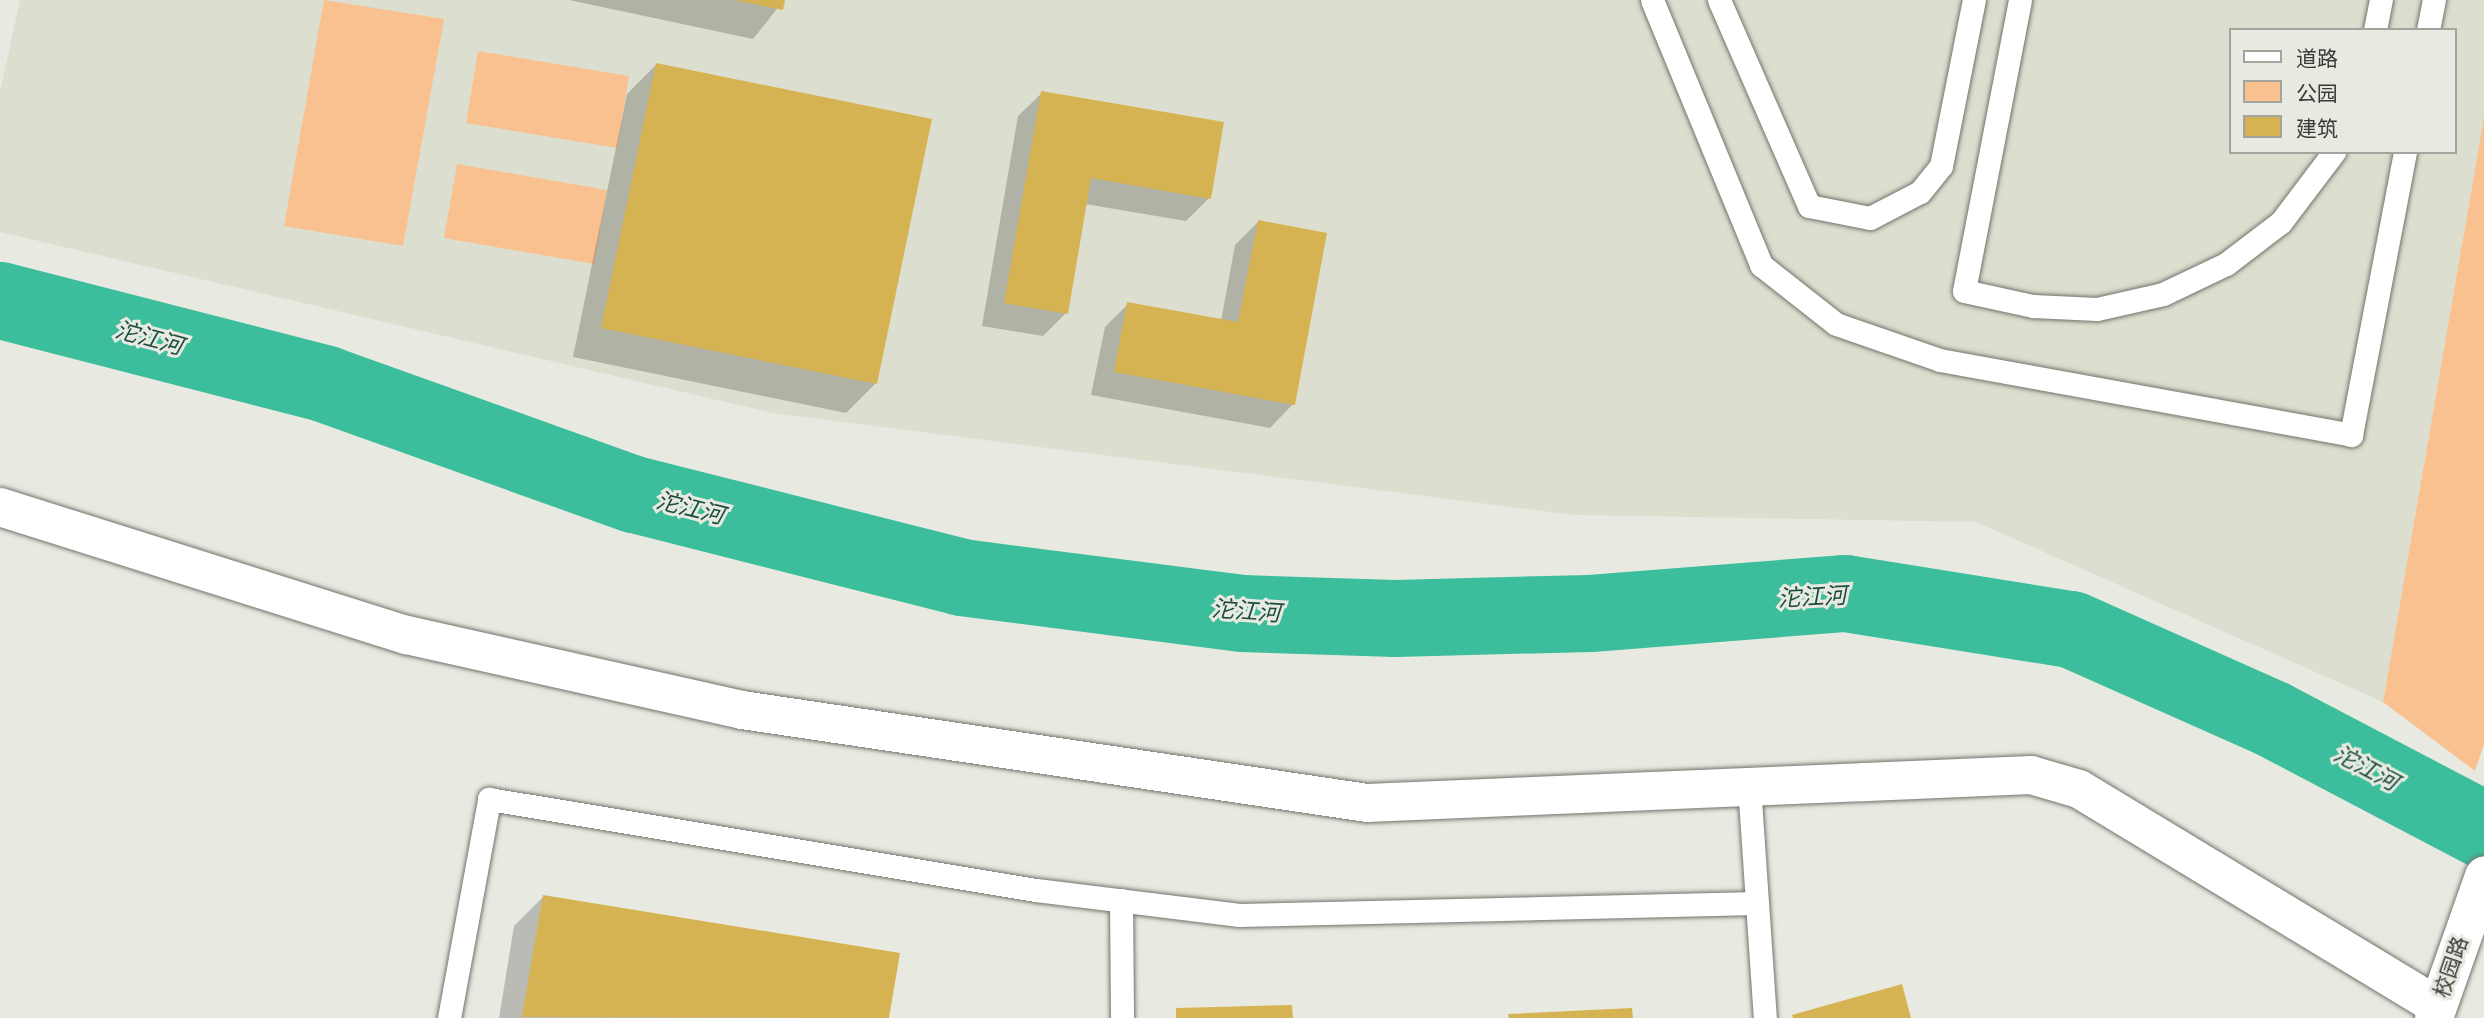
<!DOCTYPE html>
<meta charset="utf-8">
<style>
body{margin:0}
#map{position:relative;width:2484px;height:1018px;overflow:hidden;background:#e8eae1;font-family:Helvetica,"Noto Sans SC",sans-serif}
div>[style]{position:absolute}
.built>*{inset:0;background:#dcdfcf}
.green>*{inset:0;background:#f9c190}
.shadow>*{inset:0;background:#0003}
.river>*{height:77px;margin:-38.5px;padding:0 38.5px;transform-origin:38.5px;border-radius:38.5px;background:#3cbd9b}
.building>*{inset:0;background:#d6b352}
.roads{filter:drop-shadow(0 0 2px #72746c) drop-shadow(0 0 2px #72746c)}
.lane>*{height:23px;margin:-11.5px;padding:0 11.5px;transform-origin:11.5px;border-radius:11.5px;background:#fff}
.street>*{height:38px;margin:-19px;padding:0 19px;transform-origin:19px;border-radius:19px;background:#fff}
.secondary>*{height:38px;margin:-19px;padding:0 19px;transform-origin:19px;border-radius:19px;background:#fff}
span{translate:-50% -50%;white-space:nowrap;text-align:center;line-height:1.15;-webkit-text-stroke:6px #e8eae1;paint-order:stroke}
.street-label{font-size:21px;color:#3a3a37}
.water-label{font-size:23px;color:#184d3e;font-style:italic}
.legend{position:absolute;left:2229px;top:28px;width:228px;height:126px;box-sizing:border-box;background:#e8eae1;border:2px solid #a2a49d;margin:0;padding:9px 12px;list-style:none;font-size:21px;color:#3a3a37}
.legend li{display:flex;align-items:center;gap:14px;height:35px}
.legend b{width:35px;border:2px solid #a2a49d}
</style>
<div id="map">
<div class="built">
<div style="clip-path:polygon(evenodd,20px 0,2484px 0,2484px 117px,2383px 702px,1976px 522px,1574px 515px,772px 413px,0 232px,0 92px,20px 0,2230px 30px,2454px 30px,2454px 152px,2230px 152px,2230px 30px)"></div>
</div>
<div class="green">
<div style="clip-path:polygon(324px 0,444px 19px,403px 246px,284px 226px)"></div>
<div style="clip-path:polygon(478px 51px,629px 76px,617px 148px,466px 123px)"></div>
<div style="clip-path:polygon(2484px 117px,2484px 744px,2475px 771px,2383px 702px)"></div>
<div style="clip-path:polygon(457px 164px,607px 190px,594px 264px,444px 238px)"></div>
</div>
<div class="shadow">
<div style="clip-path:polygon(569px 0,784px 0,753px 39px)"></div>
<div style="clip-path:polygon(656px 65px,875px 384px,846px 413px,573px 357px,627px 94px)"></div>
<div style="clip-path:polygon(1042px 93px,1209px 198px,1186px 221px,1085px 204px,1066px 313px,1043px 336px,982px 326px,1018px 116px)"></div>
<div style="clip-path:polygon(1258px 222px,1293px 404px,1270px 428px,1091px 395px,1105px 327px,1128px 304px,1221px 321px,1235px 245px)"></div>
<div style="clip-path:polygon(543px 897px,898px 954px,887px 1018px,499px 1018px,514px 926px)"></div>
</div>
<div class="river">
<div style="left:0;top:300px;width:337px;rotate:14.4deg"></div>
<div style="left:326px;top:384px;width:327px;rotate:19.7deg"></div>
<div style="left:634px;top:494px;width:337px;rotate:14.2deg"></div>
<div style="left:961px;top:577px;width:283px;rotate:7.3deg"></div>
<div style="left:1242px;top:613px;width:153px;rotate:1.9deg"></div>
<div style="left:1395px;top:618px;width:195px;rotate:-1.5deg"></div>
<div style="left:1590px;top:613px;width:256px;rotate:-4.5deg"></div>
<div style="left:1845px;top:593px;width:229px;rotate:9.1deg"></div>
<div style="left:2071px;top:629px;width:221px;rotate:24deg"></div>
<div style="left:2273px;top:719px;width:238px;rotate:27.7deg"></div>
</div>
<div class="building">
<div style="clip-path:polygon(735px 0,785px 0,783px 10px)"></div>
<div style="clip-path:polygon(656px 63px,932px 119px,877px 384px,601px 328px)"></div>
<div style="clip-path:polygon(1041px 91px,1224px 122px,1211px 199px,1091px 178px,1068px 314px,1004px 303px)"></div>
<div style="clip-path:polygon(1258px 220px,1327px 233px,1295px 405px,1114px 372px,1127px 302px,1238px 322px)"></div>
<div style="clip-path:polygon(543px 895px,900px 953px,889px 1018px,522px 1017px)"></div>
<div style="clip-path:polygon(1902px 984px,1911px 1018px,1793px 1018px,1792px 1015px)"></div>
<div style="clip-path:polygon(1292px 1005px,1293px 1018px,1176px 1018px,1176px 1008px)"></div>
<div style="clip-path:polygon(1632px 1008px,1633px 1018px,1509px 1018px,1508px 1014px)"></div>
</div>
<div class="roads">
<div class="lane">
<div style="left:1652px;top:0;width:287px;rotate:67.6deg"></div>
<div style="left:1761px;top:265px;width:95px;rotate:38.2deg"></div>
<div style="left:1836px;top:324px;width:110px;rotate:19.1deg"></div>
<div style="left:1940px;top:360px;width:418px;rotate:10.3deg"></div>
<div style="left:2351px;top:435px;width:288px;rotate:-79.2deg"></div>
<div style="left:1719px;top:0;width:225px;rotate:66.4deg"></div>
<div style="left:1809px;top:206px;width:62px;rotate:11.1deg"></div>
<div style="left:1870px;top:218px;width:56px;rotate:-27.5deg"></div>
<div style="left:1920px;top:192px;width:33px;rotate:-51deg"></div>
<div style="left:1941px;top:166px;width:169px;rotate:-78.8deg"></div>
<div style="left:2020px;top:0;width:296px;rotate:100.9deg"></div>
<div style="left:1964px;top:291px;width:71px;rotate:12.3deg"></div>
<div style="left:2033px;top:306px;width:64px;rotate:2.7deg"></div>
<div style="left:2097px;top:309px;width:68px;rotate:-12.8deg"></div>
<div style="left:2163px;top:294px;width:70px;rotate:-25.5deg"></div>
<div style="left:2226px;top:264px;width:69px;rotate:-37.4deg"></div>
<div style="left:2281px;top:222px;width:88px;rotate:-52.9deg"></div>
<div style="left:2375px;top:30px;width:31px;rotate:-79deg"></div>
<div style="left:2428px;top:30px;width:31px;rotate:-79deg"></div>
<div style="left:1749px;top:785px;width:234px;rotate:86.1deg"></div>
<div style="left:1121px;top:900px;width:118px;rotate:89.5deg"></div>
<div style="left:449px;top:1018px;width:223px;rotate:-79.6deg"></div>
<div style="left:489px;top:799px;width:555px;rotate:9.45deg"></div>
<div style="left:1036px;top:890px;width:205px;rotate:7deg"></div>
<div style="left:1239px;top:915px;width:518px;rotate:-1.33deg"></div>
</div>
<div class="street">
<div style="left:0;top:507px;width:427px;rotate:17.5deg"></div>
<div style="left:407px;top:635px;width:343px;rotate:12.6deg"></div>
<div style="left:742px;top:710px;width:632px;rotate:8.46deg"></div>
<div style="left:1367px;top:803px;width:665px;rotate:-2.41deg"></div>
<div style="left:2031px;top:775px;width:50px;rotate:16.3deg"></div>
<div style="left:2079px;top:789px;width:419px;rotate:31.2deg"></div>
</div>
<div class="secondary">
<div style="left:2434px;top:1018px;width:151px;rotate:-70.6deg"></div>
</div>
</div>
<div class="street-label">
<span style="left:2451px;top:967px;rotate:-71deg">校园路</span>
</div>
<div class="water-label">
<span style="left:149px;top:338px;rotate:15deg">沱江河</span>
<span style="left:690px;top:508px;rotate:14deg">沱江河</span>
<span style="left:1812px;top:597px;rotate:-3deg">沱江河</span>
<span style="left:1246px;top:611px;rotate:4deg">沱江河</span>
<span style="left:2366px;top:768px;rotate:28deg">沱江河</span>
</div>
<ul class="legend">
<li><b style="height:9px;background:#fff"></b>道路</li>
<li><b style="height:19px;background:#f9c190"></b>公园</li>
<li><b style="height:19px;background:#d6b352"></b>建筑</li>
</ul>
</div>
